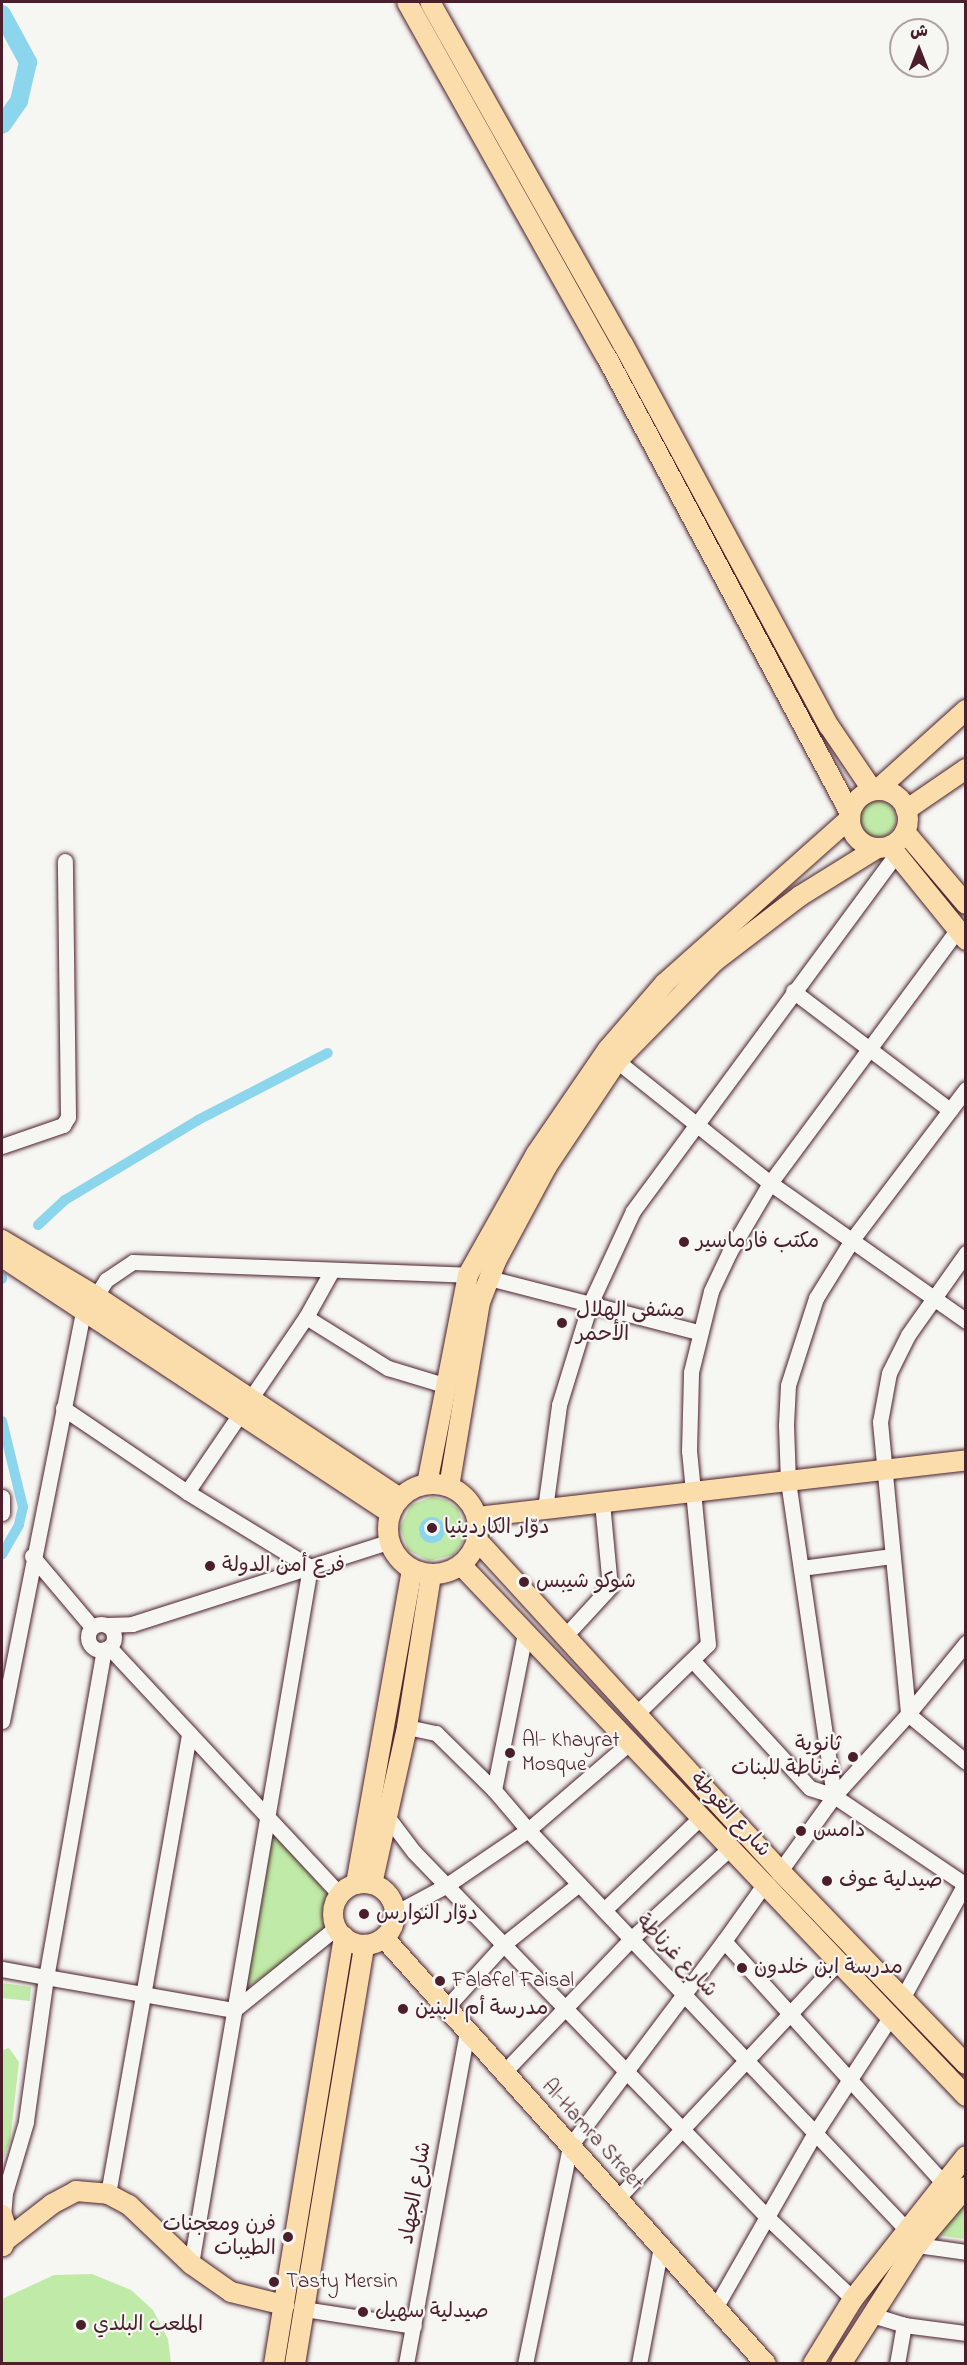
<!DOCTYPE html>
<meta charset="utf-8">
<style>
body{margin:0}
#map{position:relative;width:967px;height:2365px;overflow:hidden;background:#f6f6f2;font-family:"Indie Flower","Playpen Sans Arabic",sans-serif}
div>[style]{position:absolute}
.green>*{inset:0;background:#c0eaa7}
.round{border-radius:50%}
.water>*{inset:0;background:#8cd6ed}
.canal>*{height:10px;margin:-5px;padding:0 5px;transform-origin:5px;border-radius:5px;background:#8cd6ed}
.river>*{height:18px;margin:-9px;padding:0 9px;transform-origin:9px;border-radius:9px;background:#8cd6ed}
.roads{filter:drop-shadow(0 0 2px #4a1f2b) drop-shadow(0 0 2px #4a1f2b)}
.minor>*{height:15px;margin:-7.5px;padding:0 7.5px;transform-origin:7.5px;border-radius:7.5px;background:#f6f6f2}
.minor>.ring{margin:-7.5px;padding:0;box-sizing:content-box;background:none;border:15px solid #f6f6f2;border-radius:50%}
.major>*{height:20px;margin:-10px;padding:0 10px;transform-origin:10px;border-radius:10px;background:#fbddab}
.major>.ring{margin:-10px;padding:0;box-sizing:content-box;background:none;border:20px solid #fbddab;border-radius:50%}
.dots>*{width:16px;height:16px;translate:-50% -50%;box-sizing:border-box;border:3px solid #f6f6f2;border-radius:50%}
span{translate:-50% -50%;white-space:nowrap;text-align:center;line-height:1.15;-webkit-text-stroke:4.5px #f6f6f2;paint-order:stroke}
.poi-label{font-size:21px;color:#4a1f2b}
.left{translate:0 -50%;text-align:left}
.right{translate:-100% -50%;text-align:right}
.street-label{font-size:21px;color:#4a1f2b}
.frame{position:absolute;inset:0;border:3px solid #4a1f2b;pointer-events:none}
.north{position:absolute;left:889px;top:18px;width:60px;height:60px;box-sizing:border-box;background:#f6f6f2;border:2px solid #b1a0a2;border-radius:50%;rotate:0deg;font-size:16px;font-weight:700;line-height:24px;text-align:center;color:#4a1f2b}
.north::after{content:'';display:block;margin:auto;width:21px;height:27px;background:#4a1f2b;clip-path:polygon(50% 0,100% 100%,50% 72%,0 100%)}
</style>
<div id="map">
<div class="green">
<div class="round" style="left:860px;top:801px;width:36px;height:36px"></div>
<div style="clip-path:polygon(evenodd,432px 1497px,446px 1500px,458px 1509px,465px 1529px,462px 1543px,453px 1555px,429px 1561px,408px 1550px,400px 1527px,411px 1505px,432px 1497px,439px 1519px,444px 1525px,439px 1541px,431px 1543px,418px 1532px,439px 1519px)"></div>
<div style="clip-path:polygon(271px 1831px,329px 1895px,324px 1911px,327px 1935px,243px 1990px)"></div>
<div style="clip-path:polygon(2px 1983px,31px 1987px,30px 2001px,2px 1998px)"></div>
<div style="clip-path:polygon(9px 2048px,19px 2062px,10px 2141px,2px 2162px,2px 2050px)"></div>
<div style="clip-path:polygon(965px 2199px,965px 2239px,936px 2235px)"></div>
<div style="clip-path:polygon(92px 2274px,131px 2290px,153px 2310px,168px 2339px,171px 2363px,2px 2363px,2px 2299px,54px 2275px)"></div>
</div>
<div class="water">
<div class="round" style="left:419px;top:1517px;width:26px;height:26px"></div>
</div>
<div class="canal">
<div style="left:38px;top:1225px;width:37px;rotate:-43deg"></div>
<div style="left:65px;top:1200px;width:155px;rotate:-31deg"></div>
<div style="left:198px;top:1120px;width:146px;rotate:-27.3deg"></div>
<div style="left:2px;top:1279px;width:2px;rotate:-90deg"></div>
<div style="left:2px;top:1421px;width:89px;rotate:76.3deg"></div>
<div style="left:23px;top:1507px;width:18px;rotate:103deg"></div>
<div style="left:19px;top:1525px;width:34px;rotate:120deg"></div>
</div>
<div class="river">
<div style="left:2px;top:14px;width:55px;rotate:61.6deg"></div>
<div style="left:28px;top:62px;width:40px;rotate:103deg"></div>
<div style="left:19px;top:101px;width:29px;rotate:125deg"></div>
</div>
<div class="roads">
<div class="minor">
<div style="left:793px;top:991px;width:197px;rotate:37.2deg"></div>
<div style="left:617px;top:1061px;width:196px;rotate:38.6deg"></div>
<div style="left:770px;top:1183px;width:240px;rotate:35.1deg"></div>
<div style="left:966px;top:1089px;width:189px;rotate:127.1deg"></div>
<div style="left:852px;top:1240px;width:68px;rotate:121.8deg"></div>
<div style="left:816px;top:1298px;width:91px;rotate:107.8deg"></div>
<div style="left:788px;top:1385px;width:40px;rotate:92.9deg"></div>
<div style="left:786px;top:1425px;width:56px;rotate:88deg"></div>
<div style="left:788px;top:1481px;width:318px;rotate:81.7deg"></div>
<div style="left:834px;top:1796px;width:159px;rotate:34deg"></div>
<div style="left:2px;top:1146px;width:65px;rotate:-19deg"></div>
<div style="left:63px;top:1125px;width:9px;rotate:-58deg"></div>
<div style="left:68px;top:1117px;width:256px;rotate:-90.7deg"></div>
<div style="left:966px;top:1253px;width:100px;rotate:125.3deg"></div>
<div style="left:908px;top:1335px;width:42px;rotate:116.6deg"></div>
<div style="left:889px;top:1373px;width:50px;rotate:100.4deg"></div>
<div style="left:880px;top:1422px;width:293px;rotate:84.5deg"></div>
<div style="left:908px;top:1714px;width:92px;rotate:-50.8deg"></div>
<div style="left:489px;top:1278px;width:104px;rotate:14.4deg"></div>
<div style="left:590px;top:1304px;width:102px;rotate:-65.2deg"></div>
<div style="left:633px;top:1211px;width:443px;rotate:-53.6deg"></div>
<div style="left:96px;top:1296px;width:19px;rotate:-58deg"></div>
<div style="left:106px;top:1280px;width:32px;rotate:-34deg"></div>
<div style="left:133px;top:1262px;width:335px;rotate:2.2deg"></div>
<div style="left:306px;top:1317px;width:97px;rotate:31.9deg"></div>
<div style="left:388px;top:1368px;width:59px;rotate:16.9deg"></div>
<div style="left:63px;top:1408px;width:150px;rotate:34.1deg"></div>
<div style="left:187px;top:1492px;width:144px;rotate:31.4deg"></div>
<div style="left:310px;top:1567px;width:707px;rotate:99.69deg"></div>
<div style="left:187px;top:1492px;width:212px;rotate:-55.8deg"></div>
<div style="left:306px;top:1317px;width:51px;rotate:-60.9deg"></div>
<div style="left:2px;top:1497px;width:16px;rotate:90deg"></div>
<div style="left:545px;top:1509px;width:105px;rotate:-82.3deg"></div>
<div style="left:559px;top:1405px;width:106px;rotate:-72.9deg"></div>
<div style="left:590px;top:1304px;width:112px;rotate:14.5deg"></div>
<div style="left:32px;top:1556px;width:93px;rotate:49.8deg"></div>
<div style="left:801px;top:1568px;width:92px;rotate:-7.5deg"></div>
<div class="ring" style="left:88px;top:1624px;width:11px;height:11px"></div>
<div style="left:107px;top:1625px;width:25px;rotate:-2deg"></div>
<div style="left:132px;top:1624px;width:269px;rotate:-17.8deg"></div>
<div style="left:565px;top:1636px;width:67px;rotate:-47.4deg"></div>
<div style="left:610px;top:1587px;width:84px;rotate:-95.4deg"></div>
<div style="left:109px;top:1647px;width:339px;rotate:47deg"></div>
<div style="left:104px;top:1649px;width:333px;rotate:100deg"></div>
<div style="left:46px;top:1977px;width:191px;rotate:10deg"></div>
<div style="left:234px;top:2010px;width:132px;rotate:-38.9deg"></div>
<div style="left:694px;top:1662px;width:171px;rotate:47.4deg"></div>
<div style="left:810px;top:1788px;width:25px;rotate:18deg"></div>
<div style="left:636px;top:1714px;width:100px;rotate:-44.2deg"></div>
<div style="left:708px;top:1644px;width:194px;rotate:-95.6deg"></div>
<div style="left:689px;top:1451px;width:79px;rotate:-88.5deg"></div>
<div style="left:691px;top:1372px;width:83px;rotate:-76.1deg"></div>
<div style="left:711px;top:1291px;width:44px;rotate:-64.6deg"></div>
<div style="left:730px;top:1251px;width:79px;rotate:-59.5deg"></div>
<div style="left:770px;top:1183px;width:315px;rotate:-53.5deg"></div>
<div style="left:2px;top:1721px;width:418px;rotate:-78.8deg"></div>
<div style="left:407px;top:1727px;width:30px;rotate:12deg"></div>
<div style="left:436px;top:1733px;width:81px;rotate:44.5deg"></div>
<div style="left:494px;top:1790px;width:52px;rotate:49.6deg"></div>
<div style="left:528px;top:1830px;width:550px;rotate:46.55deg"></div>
<div style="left:494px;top:1790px;width:159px;rotate:-78.8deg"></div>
<div style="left:389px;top:1819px;width:41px;rotate:52.9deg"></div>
<div style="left:414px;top:1852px;width:511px;rotate:45.95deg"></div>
<div style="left:769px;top:2219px;width:116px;rotate:43.6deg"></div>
<div style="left:780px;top:1871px;width:92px;rotate:-54.2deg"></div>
<div style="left:834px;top:1796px;width:110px;rotate:-47.9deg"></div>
<div style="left:908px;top:1714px;width:75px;rotate:39.6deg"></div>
<div style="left:763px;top:1886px;width:67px;rotate:125.3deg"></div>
<div style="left:724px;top:1941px;width:324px;rotate:47.8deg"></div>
<div style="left:604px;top:1910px;width:133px;rotate:-43.8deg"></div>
<div style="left:395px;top:1913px;width:59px;rotate:-28.3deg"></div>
<div style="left:447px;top:1885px;width:98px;rotate:-34.2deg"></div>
<div style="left:528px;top:1830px;width:133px;rotate:-40.7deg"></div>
<div style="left:2px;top:1969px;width:45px;rotate:10.3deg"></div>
<div style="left:46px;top:1977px;width:146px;rotate:97.9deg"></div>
<div style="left:26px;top:2122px;width:74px;rotate:106.5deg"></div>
<div style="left:5px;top:2193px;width:24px;rotate:95deg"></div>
<div style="left:903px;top:1997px;width:131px;rotate:-61.3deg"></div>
<div style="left:446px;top:2008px;width:86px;rotate:-47.8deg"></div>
<div style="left:504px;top:1944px;width:96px;rotate:-38.7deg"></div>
<div style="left:504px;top:2072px;width:184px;rotate:-46.3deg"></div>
<div style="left:631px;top:1939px;width:133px;rotate:-42.6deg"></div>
<div style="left:108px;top:2194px;width:468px;rotate:-80deg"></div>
<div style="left:617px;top:2199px;width:323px;rotate:-47deg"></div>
<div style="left:917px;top:2245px;width:49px;rotate:8.1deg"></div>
<div style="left:715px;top:2308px;width:202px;rotate:-60.3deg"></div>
<div style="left:815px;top:2133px;width:136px;rotate:-57deg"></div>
<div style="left:304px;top:2309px;width:111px;rotate:8.8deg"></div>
<div style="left:872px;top:2315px;width:34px;rotate:17deg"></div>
<div style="left:904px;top:2325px;width:63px;rotate:7.4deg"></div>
<div style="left:406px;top:2364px;width:339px;rotate:-79.6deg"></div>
<div style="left:525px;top:2364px;width:223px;rotate:-78.3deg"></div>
<div style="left:570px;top:2146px;width:256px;rotate:-53.1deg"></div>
<div style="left:639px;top:2364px;width:119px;rotate:-79.4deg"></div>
<div style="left:897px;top:2364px;width:40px;rotate:-80deg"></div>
</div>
<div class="major">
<div style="left:407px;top:2px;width:406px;rotate:60.7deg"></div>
<div style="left:606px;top:356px;width:518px;rotate:61.9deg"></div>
<div style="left:430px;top:2px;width:393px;rotate:60.6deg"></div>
<div style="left:623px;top:344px;width:434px;rotate:61.7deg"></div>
<div style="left:829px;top:726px;width:78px;rotate:55.9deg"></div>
<div style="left:877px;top:790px;width:120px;rotate:-42deg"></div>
<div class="ring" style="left:850px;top:790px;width:38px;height:38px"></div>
<div style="left:906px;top:810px;width:73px;rotate:-34.3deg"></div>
<div style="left:905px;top:832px;width:94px;rotate:49.7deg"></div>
<div style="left:890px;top:846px;width:121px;rotate:51deg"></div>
<div style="left:2px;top:1240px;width:109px;rotate:30.8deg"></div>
<div style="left:96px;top:1296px;width:365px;rotate:33.6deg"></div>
<div style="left:2px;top:1257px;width:465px;rotate:33.4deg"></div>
<div class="ring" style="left:388px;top:1484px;width:70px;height:70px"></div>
<div style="left:427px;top:1484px;width:213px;rotate:-78.9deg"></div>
<div style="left:468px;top:1275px;width:139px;rotate:-60.7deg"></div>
<div style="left:536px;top:1154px;width:127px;rotate:-55.6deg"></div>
<div style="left:608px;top:1049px;width:87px;rotate:-49.2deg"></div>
<div style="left:665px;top:983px;width:248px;rotate:-41.7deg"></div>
<div style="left:449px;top:1487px;width:188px;rotate:-80.5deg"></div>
<div style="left:480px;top:1302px;width:44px;rotate:-68.7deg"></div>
<div style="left:496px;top:1261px;width:108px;rotate:-61.8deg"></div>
<div style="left:547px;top:1166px;width:126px;rotate:-56.3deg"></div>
<div style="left:617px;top:1061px;width:140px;rotate:-45.6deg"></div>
<div style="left:715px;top:961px;width:107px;rotate:-37.4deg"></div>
<div style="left:800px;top:896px;width:91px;rotate:-31.9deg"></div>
<div style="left:477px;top:1517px;width:492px;rotate:-6.6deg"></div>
<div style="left:477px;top:1540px;width:449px;rotate:47.5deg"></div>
<div style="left:780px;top:1871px;width:268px;rotate:46.1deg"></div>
<div style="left:461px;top:1565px;width:733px;rotate:46.44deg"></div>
<div class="ring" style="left:333px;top:1883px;width:42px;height:42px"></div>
<div style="left:356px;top:1884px;width:319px;rotate:-79.9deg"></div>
<div style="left:372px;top:1884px;width:161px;rotate:-77.4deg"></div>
<div style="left:407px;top:1727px;width:154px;rotate:-81deg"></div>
<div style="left:384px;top:1938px;width:572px;rotate:48.12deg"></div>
<div style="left:2px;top:2215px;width:19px;rotate:72deg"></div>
<div style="left:8px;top:2233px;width:14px;rotate:111deg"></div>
<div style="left:6px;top:2240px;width:58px;rotate:-38deg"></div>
<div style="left:52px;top:2204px;width:27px;rotate:-28deg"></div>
<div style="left:76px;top:2191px;width:32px;rotate:5deg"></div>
<div style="left:108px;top:2194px;width:24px;rotate:28deg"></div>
<div style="left:129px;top:2205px;width:86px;rotate:43.6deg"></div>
<div style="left:191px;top:2264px;width:49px;rotate:35deg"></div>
<div style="left:231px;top:2292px;width:55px;rotate:13.8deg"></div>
<div style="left:274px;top:2364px;width:433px;rotate:-80.7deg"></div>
<div style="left:295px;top:2364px;width:425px;rotate:-80.6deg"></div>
<div style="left:813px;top:2364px;width:76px;rotate:-58.4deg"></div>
<div style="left:853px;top:2299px;width:182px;rotate:-51.7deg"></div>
<div style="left:841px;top:2364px;width:141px;rotate:-57.4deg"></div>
<div style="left:917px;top:2245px;width:76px;rotate:-49.8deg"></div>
</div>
</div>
<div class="dots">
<div style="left:684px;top:1242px;background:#4a1f2b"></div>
<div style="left:562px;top:1323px;background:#4a1f2b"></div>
<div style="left:432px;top:1528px;background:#4a1f2b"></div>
<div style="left:210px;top:1566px;background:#4a1f2b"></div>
<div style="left:524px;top:1582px;background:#4a1f2b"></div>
<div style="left:510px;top:1753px;background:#4a1f2b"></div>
<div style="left:853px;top:1757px;background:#4a1f2b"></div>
<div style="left:801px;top:1831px;background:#4a1f2b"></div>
<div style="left:827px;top:1881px;background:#4a1f2b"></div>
<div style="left:364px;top:1914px;background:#4a1f2b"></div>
<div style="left:742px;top:1968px;background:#4a1f2b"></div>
<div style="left:440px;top:1981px;background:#4a1f2b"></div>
<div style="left:403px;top:2009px;background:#4a1f2b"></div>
<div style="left:288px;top:2237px;background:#4a1f2b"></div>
<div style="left:274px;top:2282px;background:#4a1f2b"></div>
<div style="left:363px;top:2312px;background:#4a1f2b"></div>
<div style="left:81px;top:2325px;background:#4a1f2b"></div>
</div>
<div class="poi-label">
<span class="left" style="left:696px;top:1242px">مكتب فارماسير</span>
<span class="left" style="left:576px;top:1323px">مشفى الهلال<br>الأحمر</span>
<span class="left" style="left:444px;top:1528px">دوّار الكاردينيا</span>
<span class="left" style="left:222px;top:1566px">فرع أمن الدولة</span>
<span class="left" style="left:536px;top:1582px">شوكو شيبس</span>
<span class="left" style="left:522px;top:1753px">Al- Khayrat<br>Mosque</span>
<span class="right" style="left:841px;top:1757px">ثانوية<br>غرناطة للبنات</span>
<span class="left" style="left:813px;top:1831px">دامس</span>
<span class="left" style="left:839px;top:1881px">صيدلية عوف</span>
<span class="left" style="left:376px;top:1914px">دوّار النوارس</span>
<span class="left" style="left:754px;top:1968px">مدرسة ابن خلدون</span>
<span class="left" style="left:452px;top:1981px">Falafel Faisal</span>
<span class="left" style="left:415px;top:2009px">مدرسة أم البنين</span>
<span class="right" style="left:276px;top:2237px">فرن ومعجنات<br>الطيبات</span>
<span class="left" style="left:286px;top:2282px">Tasty Mersin</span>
<span class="left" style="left:375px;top:2312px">صيدلية سهيل</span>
<span class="left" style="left:93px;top:2325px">الملعب البلدي</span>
</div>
<div class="street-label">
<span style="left:730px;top:1815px;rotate:47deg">شارع الغوطة</span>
<span style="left:676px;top:1956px;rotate:46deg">شارع غرناطة</span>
<span style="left:592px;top:2135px;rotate:48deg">Al-Hamra Street</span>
<span style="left:416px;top:2193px;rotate:-80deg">شارع الجهاد</span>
</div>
<div class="frame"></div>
<div class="north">ش</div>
</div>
